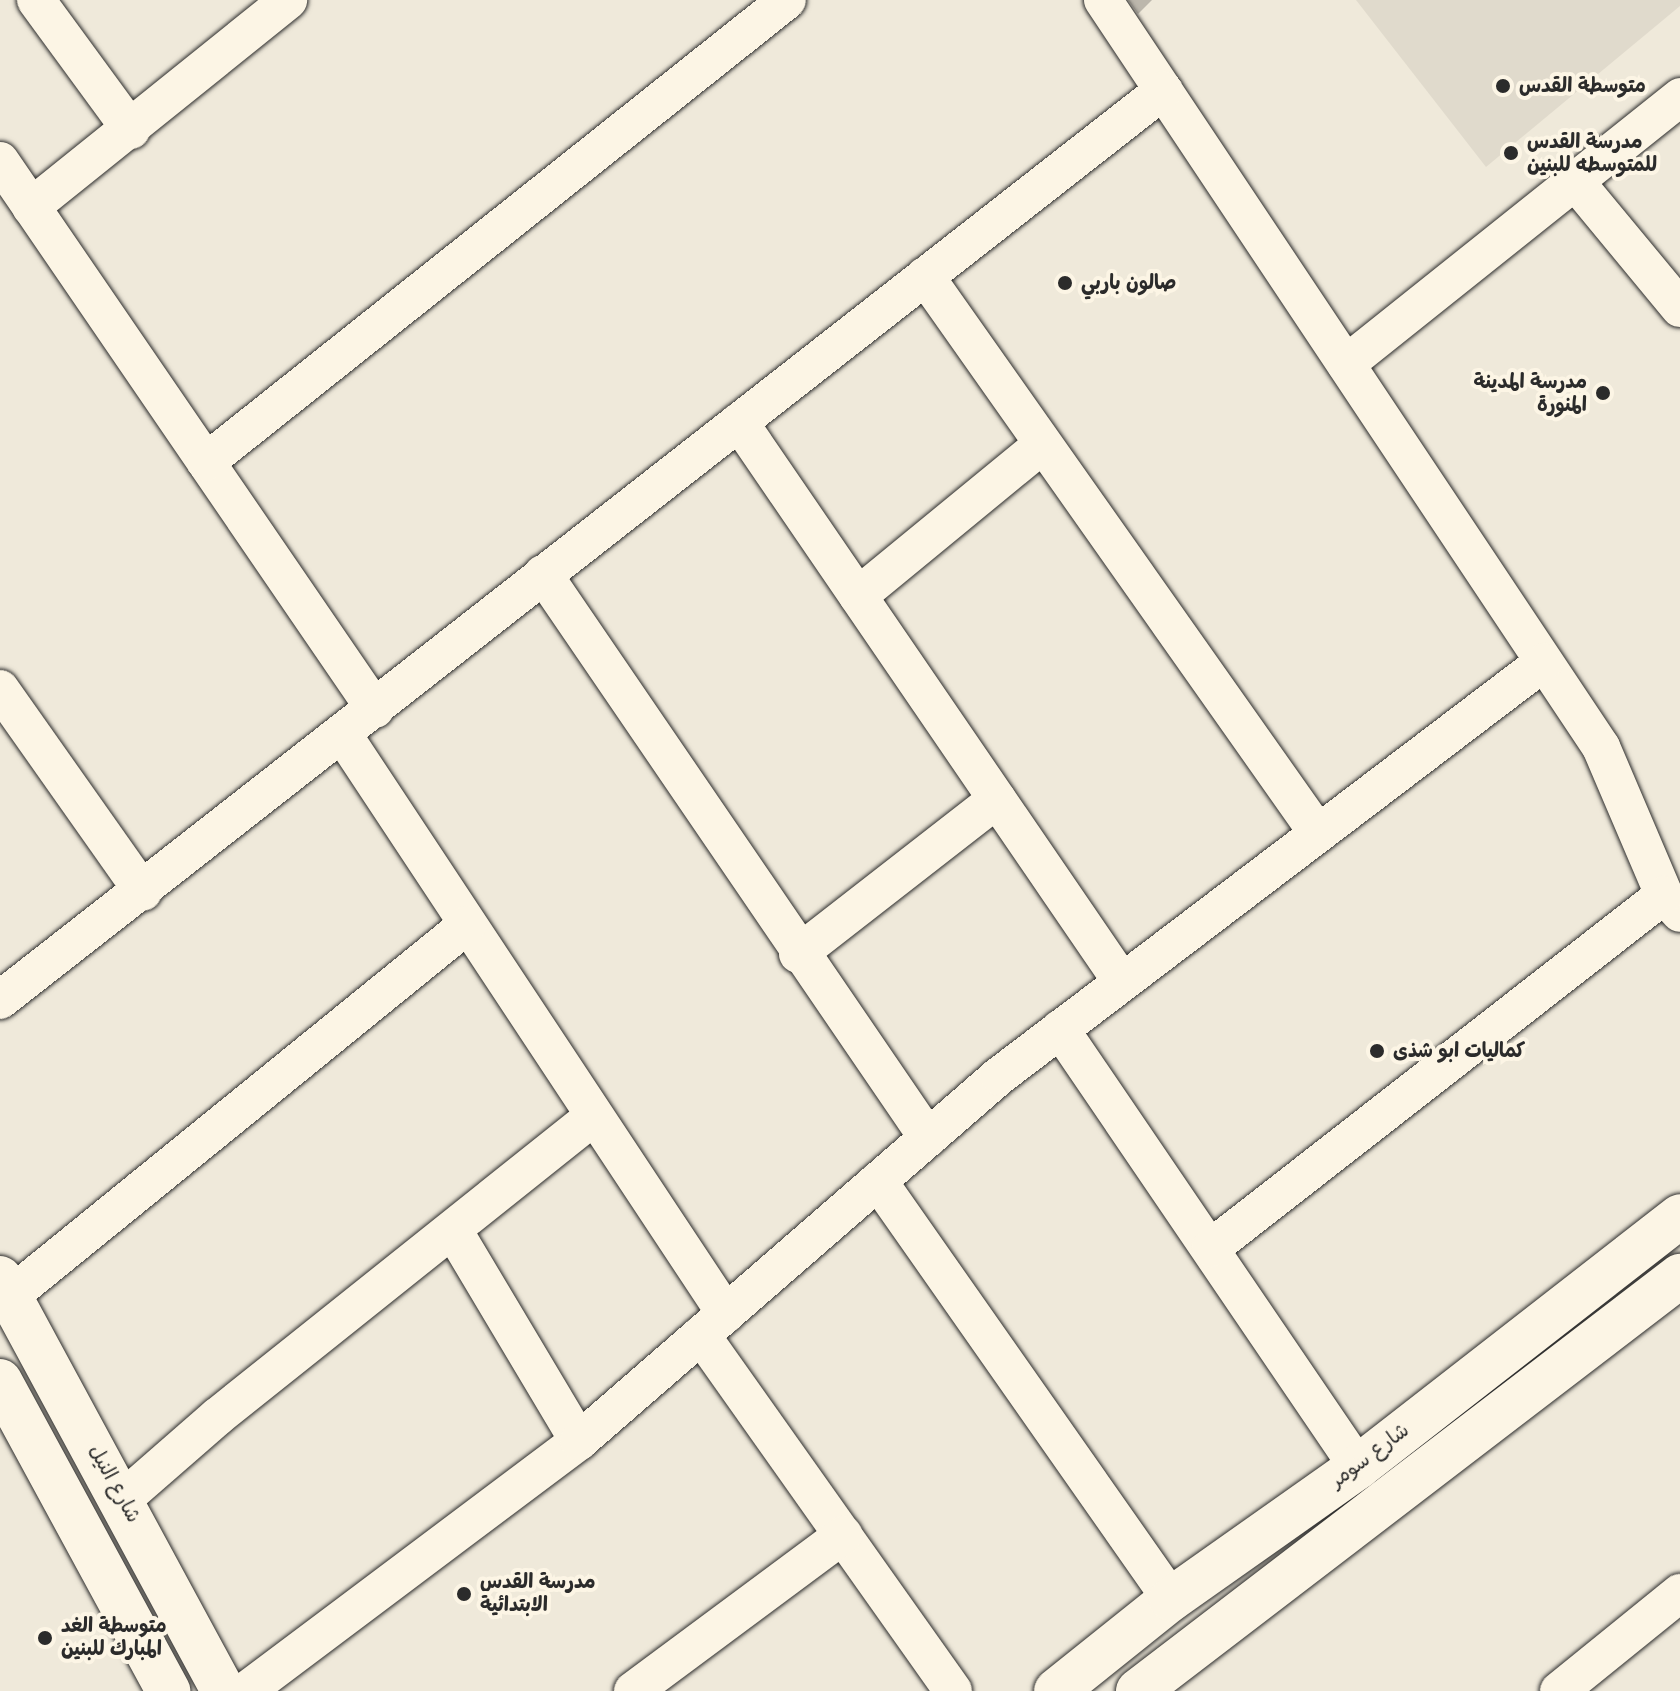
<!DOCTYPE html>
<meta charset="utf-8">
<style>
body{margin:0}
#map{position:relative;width:1680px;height:1691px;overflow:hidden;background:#efe9da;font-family:"Balsamiq Sans","Playpen Sans Arabic",sans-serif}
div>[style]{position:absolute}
.built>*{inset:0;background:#e0dacc}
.building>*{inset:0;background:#bcb7ac}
.roads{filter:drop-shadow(0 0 2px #2b2b2b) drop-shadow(0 0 2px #2b2b2b)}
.street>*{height:38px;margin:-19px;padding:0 19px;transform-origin:19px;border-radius:19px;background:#fcf5e5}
.secondary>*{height:44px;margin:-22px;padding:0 22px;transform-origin:22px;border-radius:22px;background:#fcf5e5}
.dots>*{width:22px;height:22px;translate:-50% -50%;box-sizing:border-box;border:4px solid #fcf5e5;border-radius:50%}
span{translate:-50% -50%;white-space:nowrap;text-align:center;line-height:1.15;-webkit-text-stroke:8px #fcf5e5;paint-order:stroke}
.poi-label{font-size:20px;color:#2b2b2b;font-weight:700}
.left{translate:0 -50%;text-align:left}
.right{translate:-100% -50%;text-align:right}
.street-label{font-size:20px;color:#2b2b2b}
</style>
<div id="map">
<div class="built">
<div style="clip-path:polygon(1356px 0,1680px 0,1680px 6px,1486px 167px)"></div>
</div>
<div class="building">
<div style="clip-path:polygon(1128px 0,1152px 0,1138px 14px)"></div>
</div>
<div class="roads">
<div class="street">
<div style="left:36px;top:0;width:161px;rotate:53.8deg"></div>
<div style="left:1103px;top:0;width:898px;rotate:56.31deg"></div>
<div style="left:1601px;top:747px;width:161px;rotate:66.9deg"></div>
<div style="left:1664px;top:895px;width:24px;rotate:48deg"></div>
<div style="left:0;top:161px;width:664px;rotate:55.62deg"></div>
<div style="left:1574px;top:180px;width:166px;rotate:50.4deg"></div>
<div style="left:31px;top:207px;width:330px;rotate:-38.8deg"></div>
<div style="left:925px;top:276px;width:680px;rotate:54.81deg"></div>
<div style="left:1346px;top:364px;width:428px;rotate:-38.6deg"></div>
<div style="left:739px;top:422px;width:678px;rotate:55.63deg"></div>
<div style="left:206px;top:462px;width:742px;rotate:-38.49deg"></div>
<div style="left:543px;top:574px;width:683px;rotate:55.68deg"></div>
<div style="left:858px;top:596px;width:239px;rotate:-39.4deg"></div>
<div style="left:0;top:689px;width:248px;rotate:54.8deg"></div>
<div style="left:343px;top:735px;width:694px;rotate:56.52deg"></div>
<div style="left:798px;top:954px;width:252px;rotate:-37.9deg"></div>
<div style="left:0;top:1000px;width:1477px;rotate:-38.02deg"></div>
<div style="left:1060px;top:1029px;width:530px;rotate:55.77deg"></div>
<div style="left:878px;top:1181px;width:510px;rotate:54.97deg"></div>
<div style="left:453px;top:1230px;width:246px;rotate:59.2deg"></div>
<div style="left:1211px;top:1248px;width:574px;rotate:-37.93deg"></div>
<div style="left:10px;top:1296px;width:589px;rotate:-39.07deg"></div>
<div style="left:701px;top:1335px;width:436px;rotate:54.7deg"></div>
<div style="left:123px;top:1499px;width:125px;rotate:-41.1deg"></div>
<div style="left:217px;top:1417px;width:482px;rotate:-38.6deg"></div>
<div style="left:246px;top:1691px;width:416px;rotate:-36.9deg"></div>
<div style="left:579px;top:1441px;width:556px;rotate:-40.99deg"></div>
<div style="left:999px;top:1076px;width:684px;rotate:-37.22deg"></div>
<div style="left:633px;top:1691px;width:262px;rotate:-36.6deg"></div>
<div style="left:1559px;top:1691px;width:156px;rotate:-39deg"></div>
</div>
<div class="secondary">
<div style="left:0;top:1278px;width:469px;rotate:61.6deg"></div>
<div style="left:0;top:1381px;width:353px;rotate:61.5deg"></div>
<div style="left:1056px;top:1691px;width:147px;rotate:-38.7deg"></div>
<div style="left:1171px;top:1599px;width:229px;rotate:-35.2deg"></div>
<div style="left:1358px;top:1467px;width:408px;rotate:-37.9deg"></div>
<div style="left:1138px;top:1691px;width:683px;rotate:-37.44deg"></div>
</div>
</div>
<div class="dots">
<div style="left:1503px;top:86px;background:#2b2b2b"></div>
<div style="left:1511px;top:153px;background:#2b2b2b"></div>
<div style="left:1065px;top:283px;background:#2b2b2b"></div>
<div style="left:1603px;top:393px;background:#2b2b2b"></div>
<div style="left:1377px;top:1051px;background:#2b2b2b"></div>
<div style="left:464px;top:1594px;background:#2b2b2b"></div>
<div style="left:45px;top:1638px;background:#2b2b2b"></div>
</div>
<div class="poi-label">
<span class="left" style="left:1519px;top:86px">متوسطة القدس</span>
<span class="left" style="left:1527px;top:154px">مدرسة القدس<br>للمتوسطه للبنين</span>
<span class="left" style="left:1081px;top:283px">صالون باربي</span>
<span class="right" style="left:1587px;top:394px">مدرسة المدينة<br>المنورة</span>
<span class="left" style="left:1393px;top:1051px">كماليات ابو شذى</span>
<span class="left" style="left:480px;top:1594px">مدرسة القدس<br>الابتدائية</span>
<span class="left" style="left:61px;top:1638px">متوسطة الغد<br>المبارك للبنين</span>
</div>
<div class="street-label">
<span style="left:1370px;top:1456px;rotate:-37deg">شارع سومر</span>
<span style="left:114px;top:1484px;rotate:61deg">شارع النيل</span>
</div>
</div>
